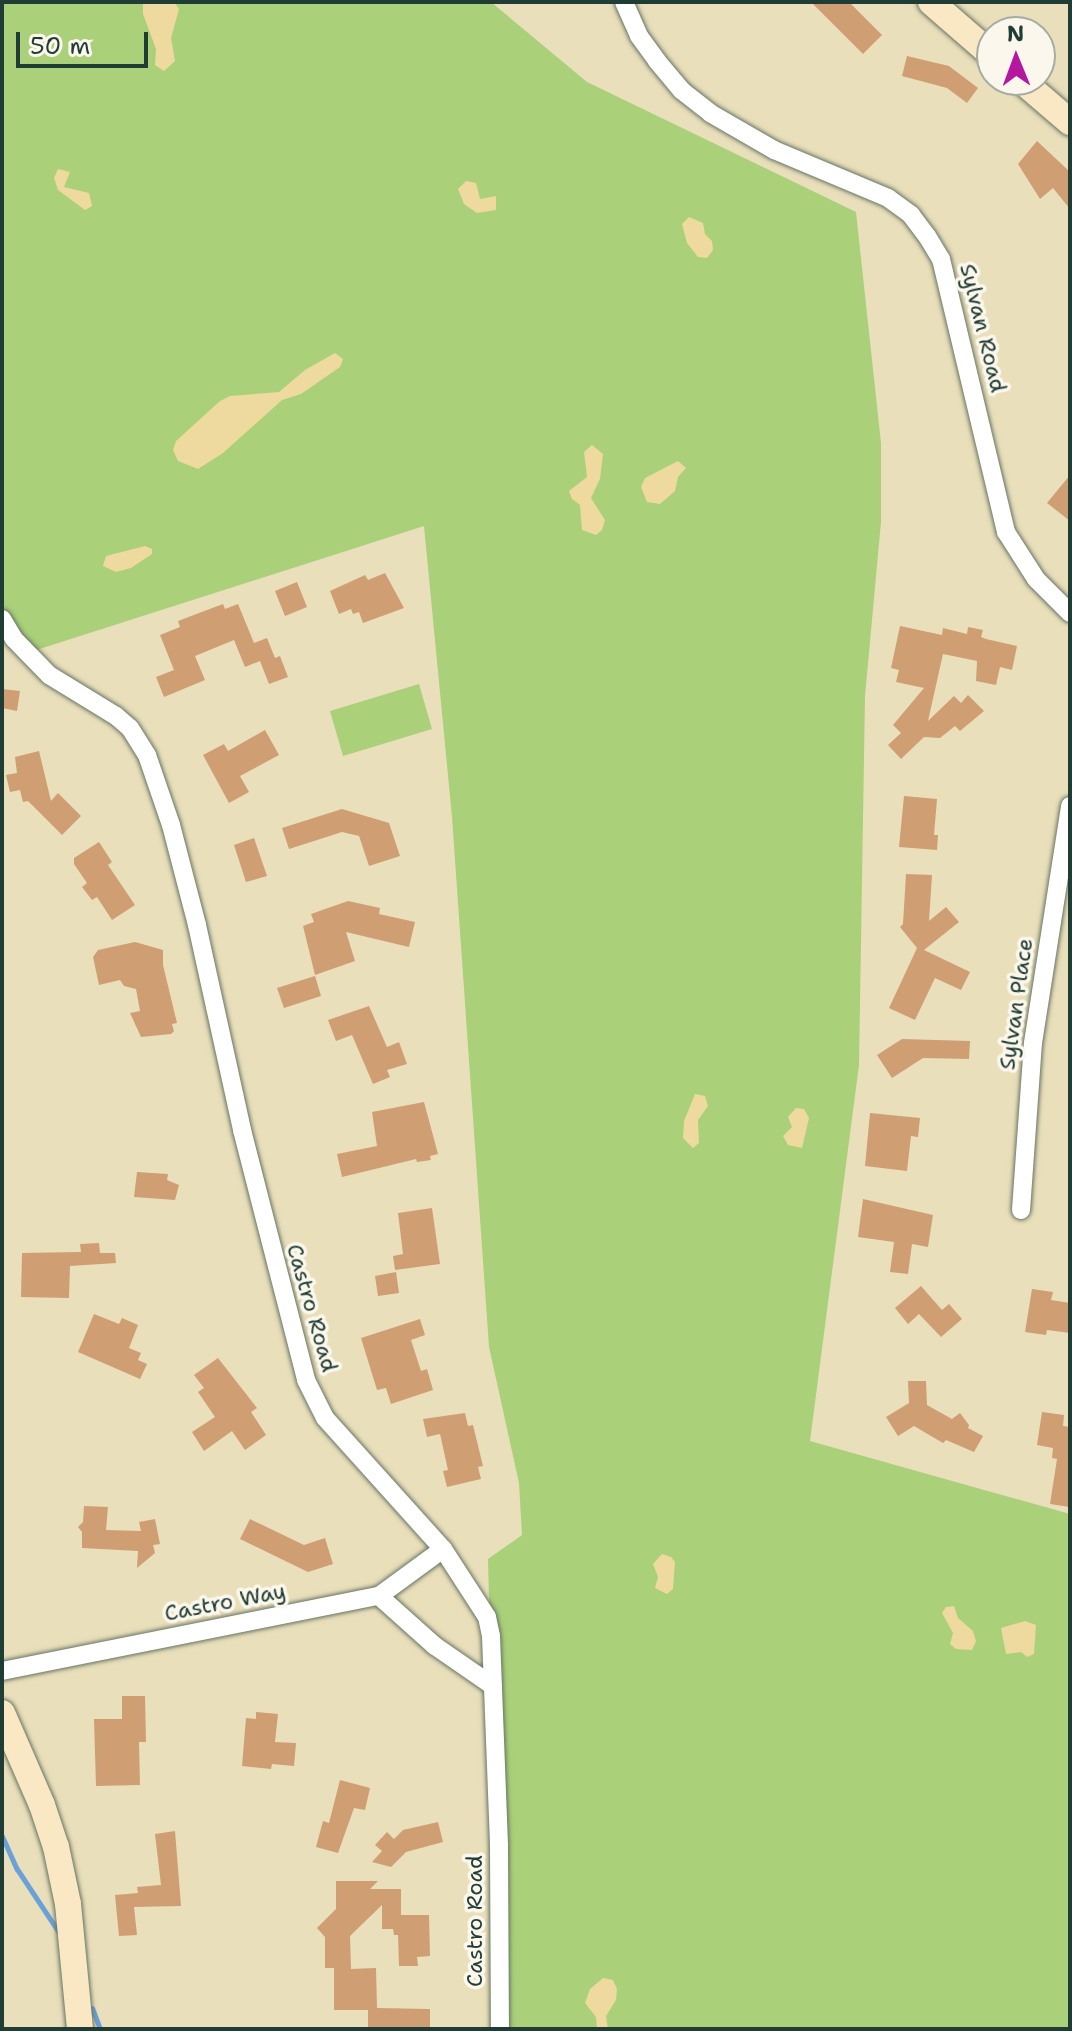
<!DOCTYPE html>
<style>
body{margin:0}
#map{position:relative;width:1072px;height:2031px;overflow:hidden;background:#eadfbb;font-family:"Shantell Sans",sans-serif}
div>[style]{position:absolute}
.green>*{inset:0;background:#aad079}
.sand>*{inset:0;background:#eeda9e}
.stream>*{height:5px;margin:-2.5px;padding:0 2.5px;transform-origin:2.5px;border-radius:2.5px;background:#6aa1d8}
.building>*{inset:0;background:#cf9e73}
.roads{filter:drop-shadow(0 0 2px #667663) drop-shadow(0 0 2px #667663)}
.street>*{height:18px;margin:-9px;padding:0 9px;transform-origin:9px;border-radius:9px;background:#fff}
.secondary>*{height:26px;margin:-13px;padding:0 13px;transform-origin:13px;border-radius:13px;background:#fae7c3}
span{translate:-50% -50%;white-space:nowrap;text-align:center;line-height:1.15;-webkit-text-stroke:7px #fbf7ec;paint-order:stroke}
.street-label{font-size:22px;color:#1f3d34}
.frame{position:absolute;inset:0;border:4px solid #1f3d34;pointer-events:none}
.north{position:absolute;left:976px;top:16px;width:80px;height:80px;box-sizing:border-box;background:#fbf7ec;border:2px solid #a3ada2;border-radius:50%;rotate:359deg;font-size:22px;font-weight:700;line-height:32px;text-align:center;color:#1f3d34}
.north::after{content:'';display:block;margin:auto;width:28px;height:36px;background:#b5179e;clip-path:polygon(50% 0,100% 100%,50% 72%,0 100%)}
.scale{position:absolute;left:16px;top:32px;width:132px;height:36px;box-sizing:border-box;border:4px solid #1f3d34;border-top:0;padding-left:10px;font-size:24px;line-height:28px;white-space:nowrap;color:#1f3d34;-webkit-text-stroke:6px #fbf7ec;paint-order:stroke}
</style>
<div id="map">
<div class="green">
<div style="clip-path:polygon(2px 2px,491px 2px,587px 82px,856px 212px,881px 443px,881px 522px,865px 696px,859px 1065px,810px 1441px,1070px 1514px,1070px 2029px,500px 2029px,488px 1559px,522px 1535px,519px 1483px,489px 1347px,452px 817px,424px 526px,27px 653px,2px 619px)"></div>
<div style="clip-path:polygon(419px 684px,432px 729px,343px 756px,330px 711px)"></div>
</div>
<div class="sand">
<div style="clip-path:polygon(143px 2px,174px 2px,179px 9px,171px 38px,175px 61px,164px 71px,155px 65px,156px 49px,143px 14px)"></div>
<div style="clip-path:polygon(58px 169px,70px 172px,64px 187px,89px 193px,92px 206px,85px 210px,58px 190px,54px 178px)"></div>
<div style="clip-path:polygon(466px 181px,476px 183px,480px 199px,496px 196px,496px 210px,477px 213px,464px 204px,458px 189px)"></div>
<div style="clip-path:polygon(689px 217px,703px 223px,705px 234px,712px 241px,713px 250px,707px 258px,698px 257px,687px 243px,682px 224px)"></div>
<div style="clip-path:polygon(335px 353px,343px 359px,340px 367px,301px 394px,282px 400px,223px 453px,198px 469px,178px 461px,173px 450px,176px 441px,220px 401px,230px 396px,279px 392px,305px 370px)"></div>
<div style="clip-path:polygon(592px 445px,603px 454px,600px 479px,591px 498px,605px 520px,602px 530px,596px 535px,582px 530px,580px 505px,572px 499px,569px 491px,587px 477px,584px 452px)"></div>
<div style="clip-path:polygon(678px 461px,686px 468px,678px 477px,675px 491px,660px 504px,647px 502px,641px 487px,645px 478px)"></div>
<div style="clip-path:polygon(145px 546px,152px 549px,152px 554px,131px 568px,116px 572px,103px 566px,106px 556px)"></div>
<div style="clip-path:polygon(695px 1094px,705px 1096px,708px 1106px,698px 1120px,699px 1143px,693px 1148px,683px 1138px,684px 1121px)"></div>
<div style="clip-path:polygon(796px 1108px,804px 1109px,809px 1118px,802px 1148px,788px 1145px,783px 1136px,792px 1127px,788px 1117px)"></div>
<div style="clip-path:polygon(662px 1554px,671px 1557px,675px 1562px,673px 1589px,667px 1594px,655px 1588px,658px 1577px,653px 1564px)"></div>
<div style="clip-path:polygon(954px 1606px,958px 1618px,973px 1631px,976px 1641px,972px 1650px,956px 1649px,950px 1644px,953px 1633px,942px 1613px,946px 1607px)"></div>
<div style="clip-path:polygon(1025px 1621px,1036px 1625px,1034px 1654px,1027px 1657px,1021px 1652px,1006px 1654px,1001px 1628px)"></div>
<div style="clip-path:polygon(603px 1978px,613px 1980px,617px 1989px,616px 2000px,606px 2016px,608px 2029px,597px 2029px,596px 2017px,585px 2003px,590px 1989px)"></div>
</div>
<div class="stream">
<div style="left:2px;top:1836px;width:36px;rotate:66deg"></div>
<div style="left:17px;top:1869px;width:78px;rotate:56.5deg"></div>
<div style="left:92px;top:2008px;width:22px;rotate:69deg"></div>
</div>
<div class="building">
<div style="clip-path:polygon(811px 2px,849px 2px,882px 35px,863px 54px)"></div>
<div style="clip-path:polygon(907px 56px,949px 66px,978px 88px,967px 103px,947px 88px,902px 76px)"></div>
<div style="clip-path:polygon(1037px 141px,1070px 172px,1070px 209px,1053px 188px,1040px 199px,1018px 164px)"></div>
<div style="clip-path:polygon(1070px 475px,1070px 521px,1047px 503px)"></div>
<div style="clip-path:polygon(385px 573px,404px 608px,363px 623px,359px 612px,353px 614px,351px 609px,339px 614px,330px 591px,365px 575px,368px 580px)"></div>
<div style="clip-path:polygon(297px 582px,307px 607px,285px 616px,275px 591px)"></div>
<div style="clip-path:polygon(223px 604px,225px 609px,238px 604px,254px 643px,267px 638px,275px 658px,280px 656px,288px 677px,269px 684px,260px 661px,245px 667px,234px 640px,195px 656px,205px 680px,164px 697px,156px 677px,174px 670px,160px 635px,180px 627px,178px 621px)"></div>
<div style="clip-path:polygon(900px 626px,942px 635px,943px 628px,967px 634px,968px 627px,983px 630px,981px 637px,986px 639px,1017px 646px,1012px 670px,1000px 667px,996px 685px,976px 681px,977px 661px,943px 654px,928px 721px,954px 696px,961px 703px,968px 695px,984px 711px,960px 731px,955px 726px,940px 738px,924px 737px,901px 759px,888px 745px,901px 733px,893px 725px,924px 688px,896px 682px,899px 670px,891px 668px)"></div>
<div style="clip-path:polygon(2px 689px,20px 691px,17px 711px,2px 708px)"></div>
<div style="clip-path:polygon(265px 730px,279px 755px,240px 776px,249px 792px,229px 803px,203px 755px,224px 744px,228px 751px)"></div>
<div style="clip-path:polygon(39px 751px,51px 801px,58px 793px,81px 816px,62px 835px,28px 801px,23px 802px,20px 790px,10px 792px,6px 775px,17px 773px,15px 757px)"></div>
<div style="clip-path:polygon(904px 796px,937px 799px,934px 835px,938px 835px,937px 850px,899px 847px)"></div>
<div style="clip-path:polygon(342px 809px,389px 823px,400px 856px,369px 866px,359px 836px,342px 832px,289px 849px,282px 828px)"></div>
<div style="clip-path:polygon(254px 838px,267px 876px,246px 882px,234px 845px)"></div>
<div style="clip-path:polygon(99px 842px,112px 862px,108px 865px,135px 905px,112px 920px,97px 897px,92px 900px,82px 887px,87px 883px,74px 864px,74px 858px)"></div>
<div style="clip-path:polygon(906px 874px,932px 875px,929px 921px,946px 907px,959px 922px,924px 950px,970px 972px,961px 990px,935px 978px,915px 1020px,889px 1008px,917px 948px,900px 927px,903px 924px)"></div>
<div style="clip-path:polygon(348px 901px,380px 908px,379px 914px,415px 922px,409px 947px,346px 932px,355px 961px,315px 975px,303px 926px,314px 922px,311px 914px)"></div>
<div style="clip-path:polygon(135px 942px,163px 950px,163px 965px,177px 1023px,172px 1024px,174px 1031px,171px 1034px,141px 1037px,130px 1013px,140px 1011px,136px 989px,124px 986px,120px 980px,99px 985px,93px 957px,98px 950px)"></div>
<div style="clip-path:polygon(315px 976px,321px 996px,284px 1008px,277px 988px)"></div>
<div style="clip-path:polygon(369px 1006px,387px 1047px,399px 1042px,407px 1064px,387px 1070px,390px 1077px,373px 1084px,352px 1035px,336px 1041px,328px 1020px)"></div>
<div style="clip-path:polygon(902px 1039px,970px 1041px,969px 1059px,923px 1058px,892px 1078px,877px 1055px)"></div>
<div style="clip-path:polygon(424px 1102px,438px 1154px,430px 1156px,431px 1160px,417px 1162px,416px 1159px,342px 1177px,337px 1154px,377px 1146px,372px 1112px)"></div>
<div style="clip-path:polygon(870px 1113px,920px 1118px,918px 1137px,911px 1136px,907px 1171px,865px 1166px)"></div>
<div style="clip-path:polygon(137px 1172px,168px 1174px,167px 1180px,179px 1185px,175px 1200px,134px 1197px)"></div>
<div style="clip-path:polygon(863px 1199px,933px 1215px,928px 1247px,912px 1244px,908px 1274px,890px 1272px,894px 1242px,858px 1237px)"></div>
<div style="clip-path:polygon(432px 1208px,440px 1264px,395px 1270px,393px 1256px,403px 1254px,398px 1213px)"></div>
<div style="clip-path:polygon(99px 1243px,100px 1253px,115px 1253px,116px 1263px,70px 1266px,69px 1298px,21px 1297px,22px 1253px,81px 1252px,80px 1244px)"></div>
<div style="clip-path:polygon(396px 1272px,399px 1293px,378px 1296px,375px 1276px)"></div>
<div style="clip-path:polygon(921px 1286px,942px 1310px,949px 1304px,962px 1319px,941px 1337px,919px 1314px,908px 1324px,895px 1308px)"></div>
<div style="clip-path:polygon(1032px 1289px,1053px 1292px,1051px 1300px,1070px 1303px,1070px 1333px,1047px 1330px,1046px 1335px,1025px 1332px)"></div>
<div style="clip-path:polygon(94px 1314px,119px 1324px,122px 1318px,138px 1325px,129px 1348px,141px 1353px,138px 1360px,147px 1364px,140px 1379px,78px 1352px)"></div>
<div style="clip-path:polygon(420px 1319px,425px 1335px,411px 1340px,421px 1371px,427px 1369px,433px 1390px,391px 1404px,386px 1388px,377px 1390px,361px 1338px)"></div>
<div style="clip-path:polygon(218px 1358px,257px 1408px,251px 1412px,266px 1435px,245px 1450px,232px 1431px,204px 1451px,192px 1432px,215px 1417px,198px 1392px,204px 1388px,194px 1375px)"></div>
<div style="clip-path:polygon(908px 1381px,926px 1381px,927px 1405px,952px 1419px,960px 1413px,969px 1425px,968px 1428px,983px 1436px,974px 1452px,946px 1440px,943px 1443px,914px 1426px,898px 1436px,886px 1417px,909px 1403px)"></div>
<div style="clip-path:polygon(1042px 1412px,1064px 1415px,1063px 1426px,1070px 1427px,1070px 1507px,1050px 1504px,1057px 1459px,1052px 1458px,1053px 1448px,1037px 1445px)"></div>
<div style="clip-path:polygon(465px 1413px,468px 1426px,473px 1425px,483px 1466px,478px 1467px,481px 1479px,447px 1487px,443px 1471px,448px 1470px,440px 1434px,427px 1437px,423px 1419px)"></div>
<div style="clip-path:polygon(84px 1506px,108px 1507px,106px 1530px,141px 1531px,139px 1522px,155px 1519px,160px 1544px,153px 1545px,155px 1553px,137px 1568px,138px 1551px,82px 1548px,82px 1532px,78px 1527px,83px 1522px)"></div>
<div style="clip-path:polygon(250px 1519px,304px 1545px,325px 1538px,333px 1564px,308px 1572px,240px 1539px)"></div>
<div style="clip-path:polygon(122px 1696px,145px 1696px,146px 1742px,139px 1742px,140px 1785px,96px 1786px,94px 1719px,122px 1719px)"></div>
<div style="clip-path:polygon(256px 1712px,278px 1714px,275px 1742px,296px 1743px,294px 1766px,272px 1764px,271px 1769px,242px 1766px,246px 1718px,256px 1719px)"></div>
<div style="clip-path:polygon(340px 1780px,370px 1788px,365px 1810px,354px 1808px,338px 1853px,316px 1847px,323px 1821px,329px 1823px)"></div>
<div style="clip-path:polygon(438px 1822px,443px 1842px,406px 1852px,391px 1867px,372px 1862px,382px 1851px,375px 1845px,387px 1832px,394px 1839px,403px 1830px)"></div>
<div style="clip-path:polygon(175px 1831px,181px 1906px,134px 1907px,137px 1935px,119px 1936px,115px 1895px,138px 1893px,137px 1887px,161px 1885px,155px 1834px)"></div>
<div style="clip-path:polygon(336px 1881px,378px 1881px,370px 1889px,401px 1889px,401px 1915px,429px 1915px,430px 1956px,417px 1957px,418px 1966px,399px 1966px,398px 1935px,394px 1935px,393px 1929px,382px 1929px,382px 1905px,350px 1936px,351px 1969px,376px 1968px,377px 2008px,430px 2009px,430px 2029px,368px 2028px,368px 2010px,334px 2010px,334px 1968px,325px 1968px,325px 1937px,317px 1928px,336px 1909px)"></div>
</div>
<div class="roads">
<div class="street">
<div style="left:624px;top:2px;width:37px;rotate:66deg"></div>
<div style="left:639px;top:36px;width:31px;rotate:54deg"></div>
<div style="left:657px;top:61px;width:38px;rotate:50deg"></div>
<div style="left:681px;top:90px;width:37px;rotate:38deg"></div>
<div style="left:710px;top:113px;width:74px;rotate:30deg"></div>
<div style="left:774px;top:150px;width:124px;rotate:22.8deg"></div>
<div style="left:888px;top:198px;width:29px;rotate:36deg"></div>
<div style="left:911px;top:215px;width:26px;rotate:53deg"></div>
<div style="left:927px;top:236px;width:27px;rotate:59deg"></div>
<div style="left:941px;top:259px;width:281px;rotate:76.6deg"></div>
<div style="left:1006px;top:532px;width:56px;rotate:57.4deg"></div>
<div style="left:1036px;top:579px;width:48px;rotate:45deg"></div>
<div style="left:2px;top:619px;width:23px;rotate:59deg"></div>
<div style="left:14px;top:639px;width:50px;rotate:45.8deg"></div>
<div style="left:49px;top:675px;width:79px;rotate:31.5deg"></div>
<div style="left:116px;top:716px;width:18px;rotate:41deg"></div>
<div style="left:130px;top:728px;width:32px;rotate:58deg"></div>
<div style="left:147px;top:755px;width:74px;rotate:71.1deg"></div>
<div style="left:171px;top:825px;width:103px;rotate:75.4deg"></div>
<div style="left:197px;top:925px;width:210px;rotate:77.6deg"></div>
<div style="left:242px;top:1130px;width:258px;rotate:75.6deg"></div>
<div style="left:306px;top:1380px;width:42px;rotate:63.4deg"></div>
<div style="left:325px;top:1418px;width:176px;rotate:48deg"></div>
<div style="left:443px;top:1549px;width:81px;rotate:57.1deg"></div>
<div style="left:487px;top:1617px;width:19px;rotate:78deg"></div>
<div style="left:491px;top:1636px;width:211px;rotate:87.8deg"></div>
<div style="left:499px;top:1847px;width:182px;rotate:89.7deg"></div>
<div style="left:1021px;top:1210px;width:167px;rotate:-85.9deg"></div>
<div style="left:1033px;top:1043px;width:240px;rotate:-81.1deg"></div>
<div style="left:379px;top:1596px;width:75px;rotate:41.8deg"></div>
<div style="left:435px;top:1646px;width:70px;rotate:34.6deg"></div>
<div style="left:2px;top:1671px;width:384px;rotate:-11.3deg"></div>
<div style="left:379px;top:1596px;width:79px;rotate:-36.3deg"></div>
</div>
<div class="secondary">
<div style="left:931px;top:2px;width:81px;rotate:41deg"></div>
<div style="left:1021px;top:80px;width:65px;rotate:40.6deg"></div>
<div style="left:2px;top:1713px;width:100px;rotate:66.5deg"></div>
<div style="left:42px;top:1805px;width:44px;rotate:71.6deg"></div>
<div style="left:56px;top:1847px;width:58px;rotate:78.1deg"></div>
<div style="left:68px;top:1904px;width:126px;rotate:84.5deg"></div>
</div>
</div>
<div class="street-label">
<span style="left:983px;top:328px;rotate:76deg">Sylvan Road</span>
<span style="left:1016px;top:1004px;rotate:-82deg">Sylvan Place</span>
<span style="left:312px;top:1308px;rotate:74deg">Castro Road</span>
<span style="left:225px;top:1602px;rotate:-11deg">Castro Way</span>
<span style="left:475px;top:1921px;rotate:-90deg">Castro Road</span>
</div>
<div class="frame"></div>
<div class="north">N</div>
<div class="scale">50 m</div>
</div>
